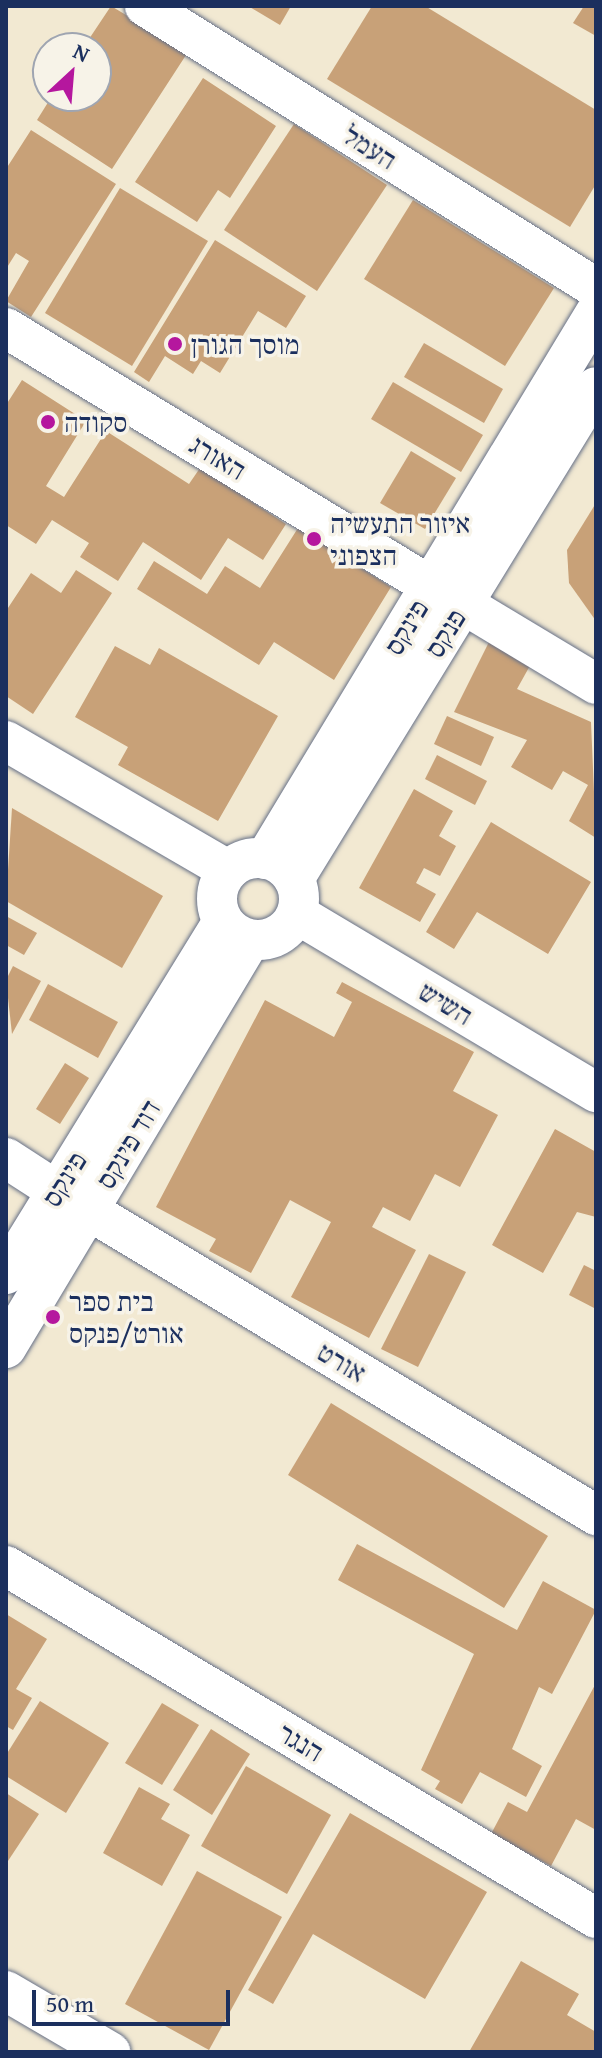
<!DOCTYPE html>
<meta charset="utf-8">
<style>
body{margin:0}
#map{position:relative;width:602px;height:2058px;overflow:hidden;background:#f2e9d2;font-family:"Gentium Book Plus","Frank Ruhl Libre",serif}
div>[style]{position:absolute}
.building>*{inset:0;background:#c8a178}
.roads{filter:drop-shadow(0 0 2px #667087) drop-shadow(0 0 2px #667087)}
.minor>*{height:40px;margin:-20px;padding:0 20px;transform-origin:20px;border-radius:20px;background:#fff}
.minor>.ring{margin:-20px;padding:0;box-sizing:content-box;background:none;border:40px solid #fff;border-radius:50%}
.dots>*{width:22px;height:22px;translate:-50% -50%;box-sizing:border-box;border:4px solid #f7f3e8;border-radius:50%}
span{translate:-50% -50%;white-space:nowrap;text-align:center;line-height:1.15;-webkit-text-stroke:7px #f7f3e8;paint-order:stroke}
.street-label{font-size:28px;color:#1b2f5e}
.poi-label{font-size:28px;color:#1b2f5e}
.left{translate:0 -50%;text-align:left}
.frame{position:absolute;inset:0;border:8px solid #1b2f5e;pointer-events:none}
.north{position:absolute;left:32px;top:32px;width:80px;height:80px;box-sizing:border-box;background:#f7f3e8;border:2px solid #9fa5b1;border-radius:50%;rotate:26deg;font-size:22px;font-weight:700;line-height:32px;text-align:center;color:#1b2f5e}
.north::after{content:'';display:block;margin:auto;width:28px;height:36px;background:#b5179e;clip-path:polygon(50% 0,100% 100%,50% 72%,0 100%)}
.scale{position:absolute;left:32px;top:1990px;width:198px;height:36px;box-sizing:border-box;border:4px solid #1b2f5e;border-top:0;padding-left:10px;font-size:24px;line-height:28px;white-space:nowrap;color:#1b2f5e;-webkit-text-stroke:6px #f7f3e8;paint-order:stroke}
</style>
<div id="map">
<div class="building">
<div style="clip-path:polygon(111px 6px,188px 52px,112px 169px,37px 120px,52px 96px,96px 96px,96px 48px,83px 48px)"></div>
<div style="clip-path:polygon(248px 6px,291px 6px,280px 25px)"></div>
<div style="clip-path:polygon(372px 6px,425px 6px,596px 110px,596px 184px,570px 227px,327px 79px)"></div>
<div style="clip-path:polygon(584px 6px,596px 6px,596px 36px,573px 23px)"></div>
<div style="clip-path:polygon(203px 78px,276px 126px,230px 198px,218px 190px,197px 222px,135px 182px)"></div>
<div style="clip-path:polygon(294px 124px,387px 185px,317px 291px,224px 230px)"></div>
<div style="clip-path:polygon(31px 130px,116px 184px,31px 317px,6px 301px,29px 261px,16px 253px,6px 269px,6px 169px)"></div>
<div style="clip-path:polygon(120px 188px,208px 241px,132px 366px,45px 313px)"></div>
<div style="clip-path:polygon(413px 200px,554px 288px,505px 366px,364px 279px)"></div>
<div style="clip-path:polygon(215px 240px,306px 296px,286px 328px,258px 311px,220px 373px,201px 361px,193px 374px,165px 356px,149px 382px,134px 372px)"></div>
<div style="clip-path:polygon(424px 343px,503px 389px,484px 423px,404px 377px)"></div>
<div style="clip-path:polygon(22px 380px,86px 421px,46px 486px,64px 497px,106px 431px,189px 484px,200px 468px,286px 524px,263px 560px,228px 538px,201px 580px,143px 542px,118px 581px,80px 557px,89px 543px,52px 520px,36px 544px,6px 525px,6px 405px)"></div>
<div style="clip-path:polygon(393px 382px,483px 435px,461px 472px,371px 419px)"></div>
<div style="clip-path:polygon(411px 451px,456px 478px,425px 529px,380px 503px)"></div>
<div style="clip-path:polygon(596px 503px,596px 621px,569px 583px,567px 550px)"></div>
<div style="clip-path:polygon(298px 528px,391px 587px,334px 680px,274px 642px,259px 665px,137px 589px,154px 561px,207px 594px,225px 566px,260px 588px)"></div>
<div style="clip-path:polygon(76px 570px,112px 593px,33px 714px,6px 696px,6px 611px,31px 573px,61px 593px)"></div>
<div style="clip-path:polygon(490px 640px,532px 662px,517px 689px,591px 722px,596px 838px,569px 821px,588px 785px,563px 771px,552px 790px,511px 767px,527px 740px,454px 712px)"></div>
<div style="clip-path:polygon(115px 646px,150px 665px,159px 648px,278px 716px,218px 821px,118px 765px,128px 747px,75px 717px)"></div>
<div style="clip-path:polygon(447px 716px,494px 737px,481px 766px,434px 744px)"></div>
<div style="clip-path:polygon(437px 755px,487px 781px,475px 805px,425px 779px)"></div>
<div style="clip-path:polygon(414px 789px,453px 811px,439px 836px,456px 846px,440px 876px,424px 868px,416px 883px,436px 894px,420px 922px,359px 888px)"></div>
<div style="clip-path:polygon(12px 808px,163px 896px,122px 968px,6px 901px)"></div>
<div style="clip-path:polygon(491px 822px,591px 882px,548px 954px,477px 912px,454px 949px,426px 932px)"></div>
<div style="clip-path:polygon(6px 916px,37px 933px,24px 955px,6px 945px)"></div>
<div style="clip-path:polygon(13px 966px,41px 981px,12px 1034px,6px 980px)"></div>
<div style="clip-path:polygon(342px 982px,474px 1052px,453px 1091px,498px 1115px,460px 1187px,435px 1174px,410px 1221px,383px 1207px,372px 1227px,416px 1250px,369px 1338px,291px 1297px,331px 1222px,290px 1200px,251px 1273px,209px 1251px,216px 1239px,156px 1207px,265px 1000px,334px 1037px,352px 1002px,336px 993px)"></div>
<div style="clip-path:polygon(48px 984px,118px 1022px,98px 1058px,29px 1020px)"></div>
<div style="clip-path:polygon(65px 1063px,89px 1078px,60px 1124px,36px 1109px)"></div>
<div style="clip-path:polygon(555px 1129px,596px 1152px,596px 1217px,577px 1212px,543px 1273px,492px 1245px)"></div>
<div style="clip-path:polygon(429px 1254px,466px 1272px,418px 1367px,381px 1349px)"></div>
<div style="clip-path:polygon(584px 1265px,596px 1271px,596px 1309px,569px 1295px)"></div>
<div style="clip-path:polygon(331px 1403px,548px 1536px,504px 1608px,288px 1475px)"></div>
<div style="clip-path:polygon(357px 1544px,517px 1630px,543px 1581px,596px 1610px,552px 1694px,539px 1687px,512px 1749px,542px 1766px,526px 1797px,480px 1772px,462px 1804px,435px 1789px,440px 1781px,421px 1770px,474px 1654px,338px 1580px)"></div>
<div style="clip-path:polygon(6px 1614px,47px 1639px,16px 1689px,32px 1698px,13px 1730px,6px 1726px)"></div>
<div style="clip-path:polygon(596px 1683px,596px 1830px,576px 1819px,551px 1866px,491px 1834px,508px 1802px,527px 1812px)"></div>
<div style="clip-path:polygon(40px 1701px,109px 1743px,66px 1813px,6px 1776px,6px 1755px)"></div>
<div style="clip-path:polygon(162px 1703px,199px 1725px,162px 1785px,125px 1763px)"></div>
<div style="clip-path:polygon(211px 1729px,250px 1754px,212px 1815px,173px 1790px)"></div>
<div style="clip-path:polygon(246px 1766px,331px 1815px,287px 1894px,201px 1846px)"></div>
<div style="clip-path:polygon(139px 1787px,170px 1804px,161px 1819px,190px 1835px,162px 1886px,103px 1853px)"></div>
<div style="clip-path:polygon(6px 1793px,39px 1814px,6px 1864px)"></div>
<div style="clip-path:polygon(350px 1813px,487px 1892px,425px 1999px,313px 1934px,273px 2004px,248px 1990px)"></div>
<div style="clip-path:polygon(197px 1871px,282px 1917px,209px 2050px,125px 2004px)"></div>
<div style="clip-path:polygon(521px 1961px,579px 1994px,567px 2015px,596px 2032px,596px 2052px,469px 2052px)"></div>
</div>
<div class="roads">
<div class="minor">
<div style="left:145px;top:6px;width:532px;rotate:32.02deg"></div>
<div style="left:6px;top:328px;width:496px;rotate:31.3deg"></div>
<div style="left:463px;top:604px;width:155px;rotate:31deg"></div>
<div style="left:6px;top:741px;width:257px;rotate:30.2deg"></div>
<div class="ring" style="left:217px;top:858px;width:42px;height:42px"></div>
<div style="left:265px;top:859px;width:639px;rotate:-58.82deg"></div>
<div style="left:294px;top:879px;width:577px;rotate:-58.46deg"></div>
<div style="left:297px;top:914px;width:348px;rotate:30.8deg"></div>
<div style="left:6px;top:1158px;width:61px;rotate:32.9deg"></div>
<div style="left:88px;top:1210px;width:593px;rotate:30.98deg"></div>
<div style="left:6px;top:1274px;width:414px;rotate:-58.4deg"></div>
<div style="left:6px;top:1348px;width:475px;rotate:-59.1deg"></div>
<div style="left:6px;top:1566px;width:687px;rotate:30.82deg"></div>
<div style="left:6px;top:1991px;width:121px;rotate:30.4deg"></div>
</div>
</div>
<div class="dots">
<div style="left:175px;top:344px;background:#b5179e"></div>
<div style="left:48px;top:422px;background:#b5179e"></div>
<div style="left:314px;top:539px;background:#b5179e"></div>
<div style="left:53px;top:1317px;background:#b5179e"></div>
</div>
<div class="street-label">
<span style="left:370px;top:147px;rotate:32deg">העמל</span>
<span style="left:218px;top:457px;rotate:31deg">האורג</span>
<span style="left:406px;top:627px;rotate:-59deg">פינקס</span>
<span style="left:445px;top:633px;rotate:-58deg">פנקס</span>
<span style="left:446px;top:1003px;rotate:31deg">השיש</span>
<span style="left:128px;top:1144px;rotate:-59deg">דוד פינקס</span>
<span style="left:64px;top:1179px;rotate:-58deg">פינקס</span>
<span style="left:342px;top:1362px;rotate:31deg">אורט</span>
<span style="left:301px;top:1742px;rotate:31deg">הנגר</span>
</div>
<div class="poi-label">
<span class="left" style="left:191px;top:344px">מוסך הגורן</span>
<span class="left" style="left:64px;top:422px">סקודה</span>
<span class="left" style="left:330px;top:539px">איזור התעשיה<br>הצפוני</span>
<span class="left" style="left:69px;top:1317px">בית ספר<br>אורט/פנקס</span>
</div>
<div class="frame"></div>
<div class="north">N</div>
<div class="scale">50 m</div>
</div>
